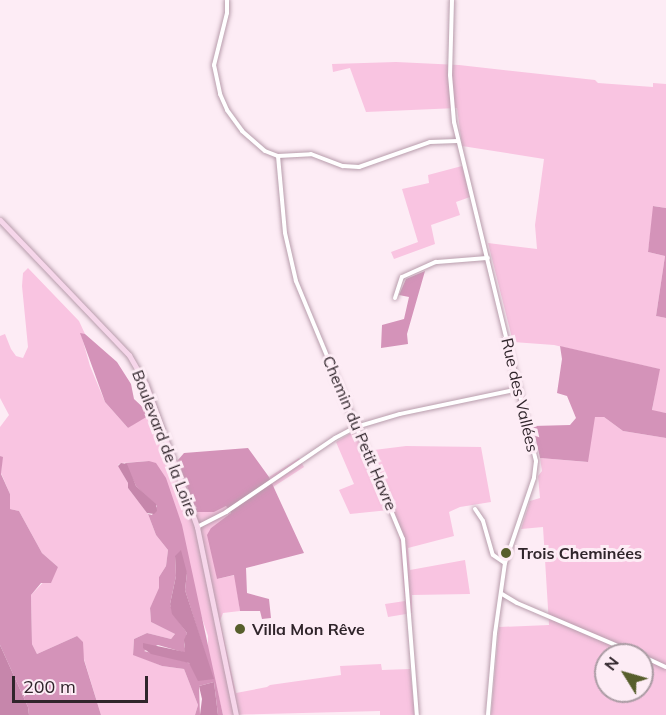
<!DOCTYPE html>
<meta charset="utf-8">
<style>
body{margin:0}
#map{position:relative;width:666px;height:715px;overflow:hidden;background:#fdecf5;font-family:Mulish,sans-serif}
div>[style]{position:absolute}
.green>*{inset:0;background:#f9c4e1}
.forest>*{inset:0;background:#d493b9}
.water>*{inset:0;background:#c686ab}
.roads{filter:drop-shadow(0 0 2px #b79cab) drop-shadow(0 0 2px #b79cab)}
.minor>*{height:4px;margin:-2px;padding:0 2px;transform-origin:2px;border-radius:2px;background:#fff}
.secondary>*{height:5px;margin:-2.5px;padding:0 2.5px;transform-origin:2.5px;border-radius:2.5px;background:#f6d6ea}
.dots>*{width:16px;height:16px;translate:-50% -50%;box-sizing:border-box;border:3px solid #fdecf5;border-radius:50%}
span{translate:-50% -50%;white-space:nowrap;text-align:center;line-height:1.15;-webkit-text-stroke:6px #fdecf5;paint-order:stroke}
.street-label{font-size:16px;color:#30252b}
.poi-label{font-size:16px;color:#30252b;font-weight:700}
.left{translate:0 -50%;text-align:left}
.north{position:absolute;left:594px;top:643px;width:60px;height:60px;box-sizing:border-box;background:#fdecf5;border:2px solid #ab9ca4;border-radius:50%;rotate:307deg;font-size:16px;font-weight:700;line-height:24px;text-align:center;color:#30252b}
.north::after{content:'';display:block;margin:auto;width:21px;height:27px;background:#575e2c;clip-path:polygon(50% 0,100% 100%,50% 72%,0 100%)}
.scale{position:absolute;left:12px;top:676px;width:136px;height:27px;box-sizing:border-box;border:3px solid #30252b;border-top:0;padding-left:8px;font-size:18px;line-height:21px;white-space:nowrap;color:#30252b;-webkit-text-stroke:4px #fdecf5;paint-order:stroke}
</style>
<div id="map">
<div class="green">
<div style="clip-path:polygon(396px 62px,459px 65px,595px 80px,598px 83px,653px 87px,653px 83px,666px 84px,666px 208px,654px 206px,648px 252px,665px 256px,656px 316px,666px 318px,666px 413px,652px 411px,659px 369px,554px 345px,513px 342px,488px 243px,537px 249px,535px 225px,544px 159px,462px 146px,457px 108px,366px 112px,350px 68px,333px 72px,332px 64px)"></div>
<div style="clip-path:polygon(462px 166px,470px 197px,456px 202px,460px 215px,431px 225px,435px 244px,394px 259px,391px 252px,418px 242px,402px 189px,429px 183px,428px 175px)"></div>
<div style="clip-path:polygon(28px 268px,79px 321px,85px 334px,81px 334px,90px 366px,105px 402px,128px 428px,149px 413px,167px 464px,178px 460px,196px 512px,226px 506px,231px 514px,211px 528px,217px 579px,235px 575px,240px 611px,223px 613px,220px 621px,236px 693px,267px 687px,270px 685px,341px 675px,340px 666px,381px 664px,382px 670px,410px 669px,415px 715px,380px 715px,380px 711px,223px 715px,208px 651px,208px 636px,149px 461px,121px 463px,118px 465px,128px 483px,128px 488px,148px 514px,156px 535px,168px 550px,166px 566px,159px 577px,160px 588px,150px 608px,151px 622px,175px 634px,171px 639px,147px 633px,134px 639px,133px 654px,162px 666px,184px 669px,198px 705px,195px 715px,101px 715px,77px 636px,37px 654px,32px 644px,31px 595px,58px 567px,42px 553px,19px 511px,10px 509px,10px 494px,1px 473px,2px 458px,0 456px,0 427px,9px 415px,0 398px,0 336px,5px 334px,11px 349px,16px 356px,23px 358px,28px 347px,22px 286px,23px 273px)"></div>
<div style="clip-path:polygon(evenodd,594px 417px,604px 417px,623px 431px,666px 438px,666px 715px,491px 715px,499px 627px,549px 625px,543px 527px,521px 529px,530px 501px,540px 498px,538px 476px,542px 471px,540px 458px,587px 462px,594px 417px,606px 655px,642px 655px,642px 691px,606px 691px,606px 655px)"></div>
<div style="clip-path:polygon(351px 433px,358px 436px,366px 451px,406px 446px,481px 447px,491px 502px,460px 507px,449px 512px,454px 536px,408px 548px,410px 570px,465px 560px,470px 594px,412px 595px,412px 613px,388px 617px,385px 604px,405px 601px,399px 535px,389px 510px,350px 514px,339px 490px,354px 484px,336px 442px)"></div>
<div style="clip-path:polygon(299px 458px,304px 467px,273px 487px,269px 477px)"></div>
</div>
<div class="forest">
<div style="clip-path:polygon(653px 206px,666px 208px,666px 318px,656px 316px,665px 256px,648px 252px)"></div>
<div style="clip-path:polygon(425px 271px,407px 334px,408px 344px,381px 348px,382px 325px,404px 319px,409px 297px,399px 295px,406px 279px)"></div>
<div style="clip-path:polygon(80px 333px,85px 334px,117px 362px,131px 384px,134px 399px,149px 413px,148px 416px,128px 428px,105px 402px)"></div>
<div style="clip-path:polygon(560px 346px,660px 369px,652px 410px,666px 413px,666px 438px,623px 431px,604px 417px,595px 417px,588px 462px,540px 458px,533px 426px,570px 425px,576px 418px,567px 396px,557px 393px,562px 359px)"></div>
<div style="clip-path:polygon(248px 448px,269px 477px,304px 553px,246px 568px,247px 593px,269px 599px,271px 618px,262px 619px,260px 611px,240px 611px,234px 575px,217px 579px,207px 535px,211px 528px,231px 513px,226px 506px,214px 512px,196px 512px,178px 460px,184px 453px)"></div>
<div style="clip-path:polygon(0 456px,3px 457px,1px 474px,10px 494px,10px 509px,19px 511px,42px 553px,58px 567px,51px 583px,41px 583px,31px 595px,32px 644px,37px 654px,77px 636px,83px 642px,84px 660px,101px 715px,29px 715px,28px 707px,0 645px)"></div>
<div style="clip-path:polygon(evenodd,149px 461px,156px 463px,166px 478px,182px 525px,223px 715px,218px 715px,214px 682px,199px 686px,200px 715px,195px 715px,198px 705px,184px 669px,162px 666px,133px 655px,134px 639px,147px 633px,171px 639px,175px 634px,151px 622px,150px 608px,159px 588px,159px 577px,166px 566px,168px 550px,156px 535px,148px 514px,152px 515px,157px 506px,136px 486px,125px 463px,149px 461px,175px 556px,187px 573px,185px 590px,213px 679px,187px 662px,144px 651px,158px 645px,186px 653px,184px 644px,187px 633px,173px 614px,170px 604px,176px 576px,175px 556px)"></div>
</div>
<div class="water">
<div style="clip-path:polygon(121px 463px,127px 464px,136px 486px,156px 504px,157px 511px,154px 514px,147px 513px,128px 488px,128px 483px,118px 466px)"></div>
<div style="clip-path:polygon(181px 550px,187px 573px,185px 590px,214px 679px,198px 681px,189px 663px,151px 654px,143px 648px,143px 643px,185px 652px,184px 640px,187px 633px,172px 614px,170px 604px,176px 576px,175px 556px)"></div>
<div style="clip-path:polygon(0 645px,28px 707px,29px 715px,0 715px)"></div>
<div style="clip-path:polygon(214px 682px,218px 715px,200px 715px,202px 699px,199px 686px)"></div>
</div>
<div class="roads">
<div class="minor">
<div style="left:227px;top:0;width:13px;rotate:90deg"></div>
<div style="left:227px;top:13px;width:54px;rotate:104deg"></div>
<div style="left:214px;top:65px;width:30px;rotate:78deg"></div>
<div style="left:220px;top:94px;width:17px;rotate:66deg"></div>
<div style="left:227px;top:110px;width:26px;rotate:54deg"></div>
<div style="left:242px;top:131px;width:30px;rotate:41deg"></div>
<div style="left:265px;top:151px;width:14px;rotate:21deg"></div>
<div style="left:278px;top:156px;width:33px;rotate:-3deg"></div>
<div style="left:311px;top:154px;width:34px;rotate:21deg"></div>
<div style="left:343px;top:166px;width:16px;rotate:4deg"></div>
<div style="left:359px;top:167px;width:75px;rotate:-19.4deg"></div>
<div style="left:430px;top:142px;width:28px;rotate:-2deg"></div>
<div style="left:452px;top:0;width:75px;rotate:91.5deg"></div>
<div style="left:450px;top:75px;width:47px;rotate:85.1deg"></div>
<div style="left:454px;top:122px;width:349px;rotate:76.4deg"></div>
<div style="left:536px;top:461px;width:17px;rotate:97deg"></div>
<div style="left:534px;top:478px;width:90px;rotate:108.8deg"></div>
<div style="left:505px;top:563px;width:71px;rotate:98.1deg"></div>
<div style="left:495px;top:633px;width:82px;rotate:94.9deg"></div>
<div style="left:278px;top:156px;width:77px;rotate:84.8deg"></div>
<div style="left:285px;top:233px;width:49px;rotate:77.1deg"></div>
<div style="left:296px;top:281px;width:279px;rotate:67.5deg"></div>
<div style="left:403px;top:539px;width:177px;rotate:85.5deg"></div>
<div style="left:395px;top:298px;width:22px;rotate:-72deg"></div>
<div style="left:402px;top:277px;width:37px;rotate:-24deg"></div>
<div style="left:436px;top:262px;width:52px;rotate:-4.4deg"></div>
<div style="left:475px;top:509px;width:14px;rotate:56deg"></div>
<div style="left:483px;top:521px;width:35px;rotate:74deg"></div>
<div style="left:493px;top:555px;width:14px;rotate:34deg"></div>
<div style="left:197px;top:527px;width:33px;rotate:-27deg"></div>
<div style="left:226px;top:512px;width:132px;rotate:-34.2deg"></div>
<div style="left:335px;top:438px;width:24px;rotate:-28deg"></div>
<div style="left:356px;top:427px;width:46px;rotate:-16.5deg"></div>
<div style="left:400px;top:414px;width:122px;rotate:-11.9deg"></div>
<div style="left:502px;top:594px;width:17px;rotate:31deg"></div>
<div style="left:517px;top:603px;width:133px;rotate:23.1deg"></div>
<div style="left:642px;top:656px;width:26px;rotate:25deg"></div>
</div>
<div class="secondary">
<div style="left:0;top:220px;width:187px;rotate:46.3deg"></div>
<div style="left:129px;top:355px;width:34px;rotate:60deg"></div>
<div style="left:146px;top:385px;width:151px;rotate:70.2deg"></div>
<div style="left:197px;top:527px;width:192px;rotate:78.3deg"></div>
</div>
</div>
<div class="dots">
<div style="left:506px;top:553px;background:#575e2c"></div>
<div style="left:240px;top:629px;background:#575e2c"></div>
</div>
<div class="street-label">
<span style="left:520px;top:395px;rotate:77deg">Rue des Vallées</span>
<span style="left:360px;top:433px;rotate:67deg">Chemin du Petit Havre</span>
<span style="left:165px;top:443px;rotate:69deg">Boulevard de la Loire</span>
</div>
<div class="poi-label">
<span class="left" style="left:518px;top:553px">Trois Cheminées</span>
<span class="left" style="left:252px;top:629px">Villa Mon Rêve</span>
</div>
<div class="north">N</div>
<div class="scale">200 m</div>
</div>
